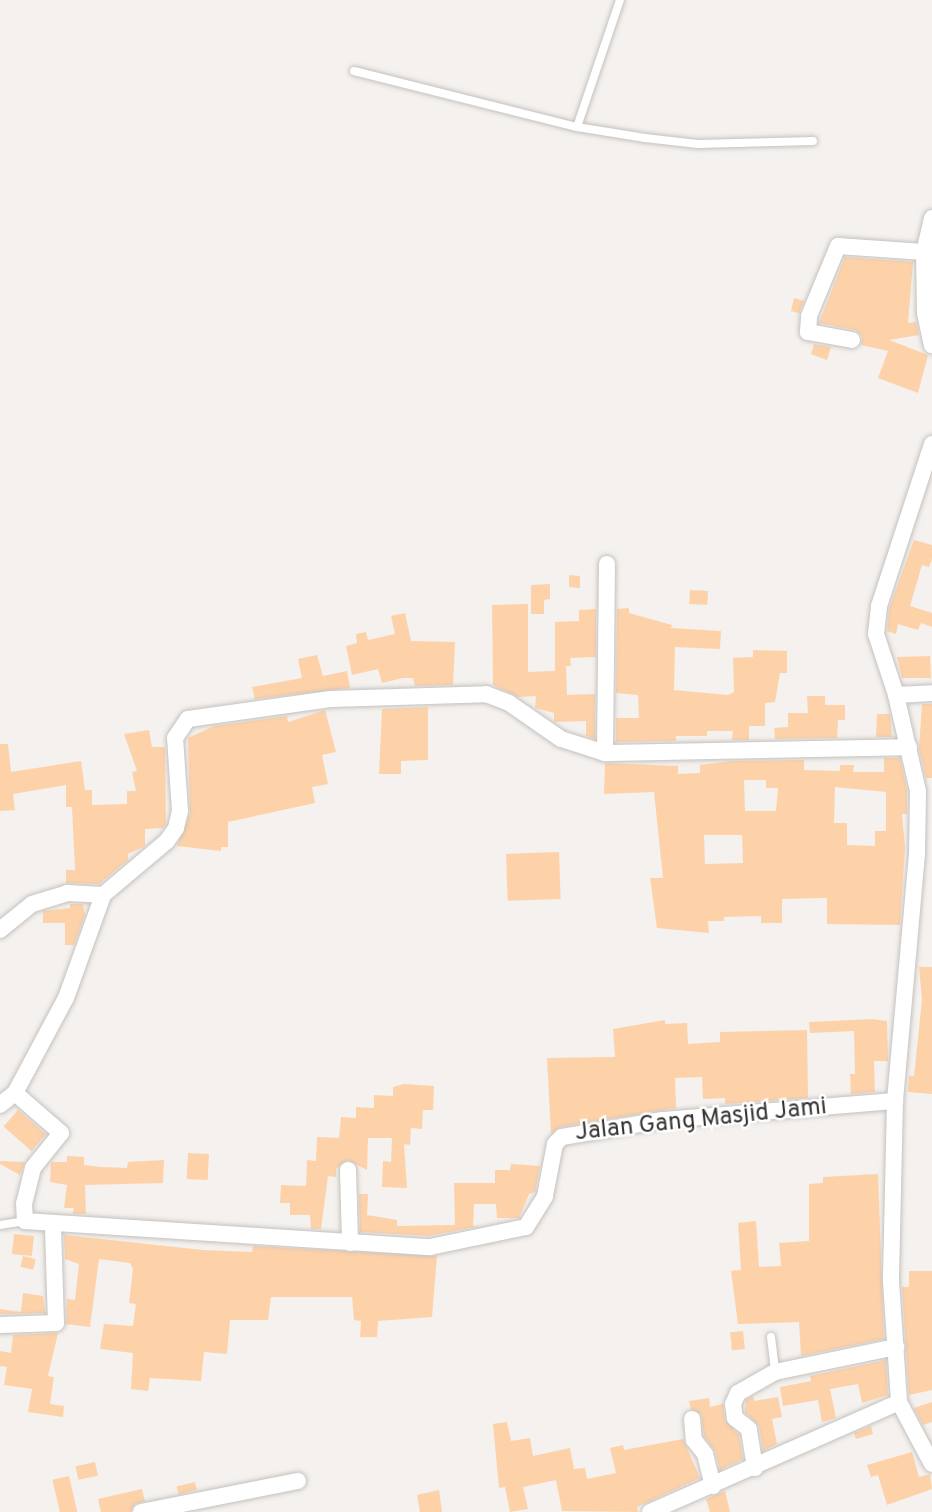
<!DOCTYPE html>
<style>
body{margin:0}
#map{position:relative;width:932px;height:1512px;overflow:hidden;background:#f4f1ee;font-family:Overpass,sans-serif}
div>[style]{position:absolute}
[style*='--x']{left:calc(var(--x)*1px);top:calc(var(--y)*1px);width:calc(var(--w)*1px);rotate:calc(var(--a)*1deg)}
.building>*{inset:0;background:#fed2a9;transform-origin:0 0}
.roads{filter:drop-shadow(0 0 2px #c4c1be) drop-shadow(0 0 2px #c4c1be)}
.lane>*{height:8px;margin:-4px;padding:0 4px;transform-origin:4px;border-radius:4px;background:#fff}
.street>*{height:16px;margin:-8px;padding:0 8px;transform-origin:8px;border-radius:8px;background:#fff}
span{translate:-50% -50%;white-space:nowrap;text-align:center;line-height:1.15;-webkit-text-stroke:5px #fff;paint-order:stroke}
.street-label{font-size:24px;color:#343332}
</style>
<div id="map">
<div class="building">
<i style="clip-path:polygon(845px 257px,913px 262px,908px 323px,916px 322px,919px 335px,889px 340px,928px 355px,918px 393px,878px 378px,888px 351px,861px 345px,862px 336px,855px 330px,819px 323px)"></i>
<i style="clip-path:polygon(794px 298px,804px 301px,799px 313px,791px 311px)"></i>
<i style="clip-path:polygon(814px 344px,831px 347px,827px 360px,811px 354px)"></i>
<i style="clip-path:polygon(914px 540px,932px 545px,932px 559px,929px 567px,922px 565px,910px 606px,932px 613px,932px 627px,921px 623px,918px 630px,898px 624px,896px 634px,887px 631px,889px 609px)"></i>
<i style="clip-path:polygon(569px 575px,580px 576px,580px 588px,569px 587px)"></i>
<i style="clip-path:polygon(550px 584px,550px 599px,544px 600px,544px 614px,531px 614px,531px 585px)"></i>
<i style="left:690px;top:590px;width:18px;height:14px;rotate:3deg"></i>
<i style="clip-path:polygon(528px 604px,528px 672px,555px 671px,555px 622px,579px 621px,579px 610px,596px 609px,596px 657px,570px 658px,571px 666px,566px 666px,567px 695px,595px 694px,595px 739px,586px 736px,586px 721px,554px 722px,554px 713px,535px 708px,536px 696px,518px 697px,493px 685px,492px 605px)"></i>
<i style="clip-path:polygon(629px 608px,629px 613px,672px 625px,671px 628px,721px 631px,720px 649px,675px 647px,674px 690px,728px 695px,734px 692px,733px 658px,753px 657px,753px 650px,787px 651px,787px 673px,780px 673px,775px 702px,765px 703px,765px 726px,749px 726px,749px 740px,732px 740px,733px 731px,707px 731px,707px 736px,676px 736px,676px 741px,616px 742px,616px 718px,639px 718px,638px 695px,616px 693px,617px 609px)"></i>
<i style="clip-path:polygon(405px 613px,411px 641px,455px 642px,453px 685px,415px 686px,413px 678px,403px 678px,382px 683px,378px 669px,352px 675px,346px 646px,357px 643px,356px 634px,366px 632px,368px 640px,395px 634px,391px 616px)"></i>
<i style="clip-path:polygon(317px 655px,323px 676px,347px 671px,350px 688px,255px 699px,252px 687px,302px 678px,298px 659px)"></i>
<i style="clip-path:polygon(930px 656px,931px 678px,902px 678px,897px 657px)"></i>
<i style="clip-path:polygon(807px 696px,825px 696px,825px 705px,845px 705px,845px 720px,838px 720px,837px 738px,775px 739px,774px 728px,788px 727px,788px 713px,808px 713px)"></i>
<i style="clip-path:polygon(922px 704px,932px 704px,932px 778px,926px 778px,919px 749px)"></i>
<i style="clip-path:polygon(428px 707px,428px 760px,401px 761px,401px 774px,379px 774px,382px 709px)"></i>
<i style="clip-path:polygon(325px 710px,336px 752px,322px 755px,328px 784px,312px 787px,315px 803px,228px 822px,228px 847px,221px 847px,221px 851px,177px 846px,190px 813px,188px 738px,214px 726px,287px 716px,288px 722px)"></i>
<i style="clip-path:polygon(877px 714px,890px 714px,892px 737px,876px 737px)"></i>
<i style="clip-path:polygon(149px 730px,152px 747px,165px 747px,166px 824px,163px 828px,145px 829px,145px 846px,128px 854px,128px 860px,99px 884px,66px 883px,66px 870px,75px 870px,72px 807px,66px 807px,66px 785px,13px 794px,15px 810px,0 811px,0 744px,8px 744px,11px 772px,81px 761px,85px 790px,92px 790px,92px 805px,127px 804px,127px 791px,136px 791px,132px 772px,137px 771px,124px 734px)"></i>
<i style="clip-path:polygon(evenodd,884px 758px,900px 758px,907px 790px,907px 814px,902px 814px,905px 847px,900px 925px,827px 924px,827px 898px,821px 898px,782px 899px,782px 923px,761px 923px,761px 916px,724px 917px,724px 921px,708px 921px,709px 933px,657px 928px,650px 878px,663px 878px,654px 792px,604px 794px,605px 763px,678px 766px,678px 774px,700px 773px,700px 765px,732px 761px,804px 760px,804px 770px,840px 771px,840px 765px,854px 765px,853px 772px,884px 772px,884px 758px,744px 780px,766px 780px,766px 788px,778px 788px,776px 811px,745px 811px,744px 780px,884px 758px,835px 787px,886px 792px,886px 831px,875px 831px,875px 846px,847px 845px,847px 823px,834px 823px,835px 787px,884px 758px,704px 835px,742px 835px,743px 863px,705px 864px,704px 835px)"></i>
<i style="left:559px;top:852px;width:47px;height:53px;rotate:88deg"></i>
<i style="clip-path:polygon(70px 904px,83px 904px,85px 915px,74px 945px,65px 945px,65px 923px,43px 923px,43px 911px,70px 908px)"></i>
<i style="clip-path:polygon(919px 967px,932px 967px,932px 1094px,908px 1092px,909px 1076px,914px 1076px,922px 1000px)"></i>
<i style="clip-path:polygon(872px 1019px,887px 1021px,888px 1061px,874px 1061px,875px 1092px,851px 1094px,850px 1074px,855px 1074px,854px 1031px,810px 1033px,809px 1022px)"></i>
<i style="clip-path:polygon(665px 1020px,665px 1024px,687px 1023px,688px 1044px,720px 1042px,720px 1032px,807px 1030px,808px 1098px,725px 1104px,725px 1098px,703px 1099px,702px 1077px,675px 1078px,676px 1108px,560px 1127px,551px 1134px,547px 1058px,615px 1057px,613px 1029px)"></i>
<i style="clip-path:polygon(404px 1084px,434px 1086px,433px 1110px,423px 1110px,422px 1129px,411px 1128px,410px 1145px,404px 1144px,407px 1188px,382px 1187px,383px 1161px,391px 1162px,392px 1138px,368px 1138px,367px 1170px,347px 1160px,336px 1169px,336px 1177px,328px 1176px,321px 1229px,311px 1229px,310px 1215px,290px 1215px,290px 1203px,280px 1203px,281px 1185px,306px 1186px,307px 1160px,316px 1161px,317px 1137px,339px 1138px,341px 1117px,356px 1118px,356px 1107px,374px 1108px,374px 1095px,393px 1096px,393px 1087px)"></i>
<i style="left:18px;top:1110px;width:37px;height:22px;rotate:41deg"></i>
<i style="left:188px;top:1153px;width:21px;height:26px;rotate:3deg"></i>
<i style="clip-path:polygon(67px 1156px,84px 1157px,84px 1165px,101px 1167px,127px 1168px,128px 1162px,164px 1160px,163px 1183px,85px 1185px,86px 1214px,73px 1214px,74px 1208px,64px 1208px,67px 1185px,50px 1182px,51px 1162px,67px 1162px)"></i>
<i style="clip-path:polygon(0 1161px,25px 1162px,20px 1175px,0 1164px)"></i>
<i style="clip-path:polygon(511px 1164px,540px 1166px,535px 1192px,529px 1194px,519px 1218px,497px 1218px,496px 1204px,474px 1204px,473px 1226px,480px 1226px,429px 1236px,360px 1232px,359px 1194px,368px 1194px,367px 1215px,397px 1220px,397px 1226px,455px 1225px,454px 1183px,495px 1183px,495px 1170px,510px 1170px)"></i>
<i style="clip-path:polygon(878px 1174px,884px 1339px,801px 1356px,799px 1322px,738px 1324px,731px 1271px,741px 1270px,738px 1223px,756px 1221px,759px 1267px,781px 1266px,779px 1243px,809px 1241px,809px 1184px,823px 1183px,823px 1177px)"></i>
<i style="left:14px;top:1234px;width:20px;height:20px;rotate:6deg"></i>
<i style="clip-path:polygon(64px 1235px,203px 1250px,252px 1252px,253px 1246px,437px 1256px,432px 1317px,378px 1321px,377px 1337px,360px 1337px,361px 1321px,354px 1320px,352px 1297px,271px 1297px,268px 1320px,230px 1320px,227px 1354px,204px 1352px,201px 1381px,150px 1378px,148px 1391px,131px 1389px,133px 1353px,100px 1349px,104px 1324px,133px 1326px,136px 1304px,129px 1303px,133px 1269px,130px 1263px,99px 1259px,90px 1327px,66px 1324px,67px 1299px,75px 1300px,79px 1264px,65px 1259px)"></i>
<i style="left:23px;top:1256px;width:13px;height:11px;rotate:13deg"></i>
<i style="clip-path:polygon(909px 1271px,932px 1271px,932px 1390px,909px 1395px,902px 1287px,909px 1287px)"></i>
<i style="clip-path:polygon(23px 1293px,43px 1296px,45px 1313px,0 1314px,0 1309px,21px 1312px)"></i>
<i style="left:743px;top:1331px;width:18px;height:13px;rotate:84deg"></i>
<i style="clip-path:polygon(58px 1333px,48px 1376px,54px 1377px,50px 1404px,64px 1406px,63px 1417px,28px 1412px,32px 1389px,4px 1385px,7px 1367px,0 1366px,0 1351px,11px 1353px,13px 1335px)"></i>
<i style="clip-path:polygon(886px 1360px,888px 1395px,862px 1403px,858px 1384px,830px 1389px,836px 1418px,822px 1422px,818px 1400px,783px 1406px,780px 1387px,811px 1381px,810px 1376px)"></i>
<i style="clip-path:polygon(753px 1396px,754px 1401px,778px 1397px,782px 1417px,772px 1419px,777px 1444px,763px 1451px,759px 1426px,745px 1412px,746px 1400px)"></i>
<i style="clip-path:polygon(709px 1398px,710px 1407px,723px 1404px,725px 1420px,739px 1435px,743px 1459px,720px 1470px,715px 1451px,704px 1436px,701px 1414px,691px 1409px,689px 1401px)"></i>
<i style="clip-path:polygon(932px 1402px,932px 1422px,923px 1425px,914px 1408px)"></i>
<i style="clip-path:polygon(507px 1422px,511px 1441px,530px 1438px,533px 1456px,570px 1448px,574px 1469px,585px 1468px,587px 1479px,616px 1473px,610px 1448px,623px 1445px,624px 1450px,683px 1439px,700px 1478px,637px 1507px,638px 1512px,562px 1511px,556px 1480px,523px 1487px,528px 1509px,510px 1512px,505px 1487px,499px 1488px,493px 1424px)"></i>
<i style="clip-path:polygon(871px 1426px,873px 1434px,856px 1439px,854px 1433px)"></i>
<i style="clip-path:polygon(912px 1452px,919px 1477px,930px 1474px,932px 1489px,887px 1505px,878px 1475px,871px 1477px,867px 1465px)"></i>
<i style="left:95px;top:1462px;width:14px;height:20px;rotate:78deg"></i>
<i style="left:69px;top:1476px;width:37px;height:17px;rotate:77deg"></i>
<i style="left:195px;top:1482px;width:8px;height:19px;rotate:76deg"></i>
<i style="clip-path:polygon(142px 1489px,145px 1501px,135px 1504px,131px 1512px,101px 1512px,98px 1499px)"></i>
<i style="clip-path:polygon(439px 1490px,442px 1512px,420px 1512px,417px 1495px)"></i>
<i style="clip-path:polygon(725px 1491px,730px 1512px,710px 1512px,706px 1499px)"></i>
</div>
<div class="roads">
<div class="lane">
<i style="--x:354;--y:71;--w:230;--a:14.1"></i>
<i style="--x:577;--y:127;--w:69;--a:9.2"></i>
<i style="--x:645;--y:138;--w:53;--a:6.5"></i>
<i style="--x:698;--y:144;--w:115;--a:-1.5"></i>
<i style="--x:577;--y:127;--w:134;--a:-71.3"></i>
<i style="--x:0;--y:1225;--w:25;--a:-9"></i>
<i style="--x:771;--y:1337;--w:35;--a:83"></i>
</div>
<div class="street">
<i style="--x:932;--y:218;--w:35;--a:103"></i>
<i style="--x:924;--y:252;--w:61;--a:89.1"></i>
<i style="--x:925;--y:313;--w:33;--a:78"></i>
<i style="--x:852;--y:340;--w:45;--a:-169.7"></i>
<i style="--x:808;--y:332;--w:16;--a:-86"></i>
<i style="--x:809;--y:316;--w:76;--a:-67.5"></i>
<i style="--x:838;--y:246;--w:86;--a:4"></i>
<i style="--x:932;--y:444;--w:170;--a:108.1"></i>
<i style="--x:879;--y:606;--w:28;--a:96"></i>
<i style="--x:876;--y:634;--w:64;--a:71.8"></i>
<i style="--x:896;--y:695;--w:98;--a:77.1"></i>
<i style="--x:918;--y:791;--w:63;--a:90.9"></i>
<i style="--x:917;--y:854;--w:248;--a:95.1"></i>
<i style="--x:895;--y:1101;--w:180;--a:91.3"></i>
<i style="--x:891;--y:1281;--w:121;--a:86.2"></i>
<i style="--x:899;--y:1402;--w:70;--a:62"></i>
<i style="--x:896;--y:695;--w:36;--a:-3"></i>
<i style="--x:605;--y:753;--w:189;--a:-89.4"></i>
<i style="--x:0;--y:930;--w:41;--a:-39.1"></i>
<i style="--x:32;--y:904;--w:37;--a:-17"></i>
<i style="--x:67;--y:893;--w:36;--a:3"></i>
<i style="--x:15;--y:1093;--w:61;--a:41"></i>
<i style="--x:61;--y:1133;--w:45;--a:128.7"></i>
<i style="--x:33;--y:1168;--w:36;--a:104"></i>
<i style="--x:24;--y:1203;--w:18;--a:87"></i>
<i style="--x:25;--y:1221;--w:406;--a:3.7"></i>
<i style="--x:430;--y:1247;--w:98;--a:-11.8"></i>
<i style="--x:526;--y:1227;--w:36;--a:-58"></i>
<i style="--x:545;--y:1196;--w:53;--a:-79.1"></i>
<i style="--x:555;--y:1144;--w:10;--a:-45"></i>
<i style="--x:562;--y:1137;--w:102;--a:-9.6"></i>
<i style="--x:663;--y:1120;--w:233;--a:-4.7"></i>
<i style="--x:0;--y:1105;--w:19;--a:-39"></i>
<i style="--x:15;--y:1093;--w:108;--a:-61.8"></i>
<i style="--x:66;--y:998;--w:109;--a:-70.2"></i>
<i style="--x:103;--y:895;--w:84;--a:-40.2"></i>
<i style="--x:167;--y:841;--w:16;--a:-55"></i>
<i style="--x:176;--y:828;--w:17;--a:-77"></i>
<i style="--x:180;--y:811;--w:73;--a:-93.9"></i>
<i style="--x:175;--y:738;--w:23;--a:-56"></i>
<i style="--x:188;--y:719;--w:144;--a:-8"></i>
<i style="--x:331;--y:699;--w:155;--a:-1.8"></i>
<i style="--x:486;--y:694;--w:25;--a:21"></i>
<i style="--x:509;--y:703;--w:63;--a:34.7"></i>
<i style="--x:561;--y:739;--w:46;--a:17.7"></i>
<i style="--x:605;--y:753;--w:304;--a:-1.1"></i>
<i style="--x:348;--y:1170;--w:73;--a:88.4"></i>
<i style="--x:0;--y:1325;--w:56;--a:-2"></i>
<i style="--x:56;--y:1323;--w:97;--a:-91.8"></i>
<i style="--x:692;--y:1419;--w:21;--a:85"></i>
<i style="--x:694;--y:1440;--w:18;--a:52"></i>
<i style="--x:705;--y:1454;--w:33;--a:76"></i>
<i style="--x:755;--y:1468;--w:39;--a:-99"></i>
<i style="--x:749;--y:1429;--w:18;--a:-142"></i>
<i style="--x:735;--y:1418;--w:14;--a:-98"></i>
<i style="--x:733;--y:1404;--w:12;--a:-66"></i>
<i style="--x:738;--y:1393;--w:43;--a:-29.6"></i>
<i style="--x:775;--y:1372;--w:124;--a:-11.7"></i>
<i style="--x:141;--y:1512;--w:160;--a:-11.2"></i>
<i style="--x:650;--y:1512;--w:272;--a:-23.8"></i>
</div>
</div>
<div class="street-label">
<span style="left:701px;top:1121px;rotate:-6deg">Jalan Gang Masjid Jami</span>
</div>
</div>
